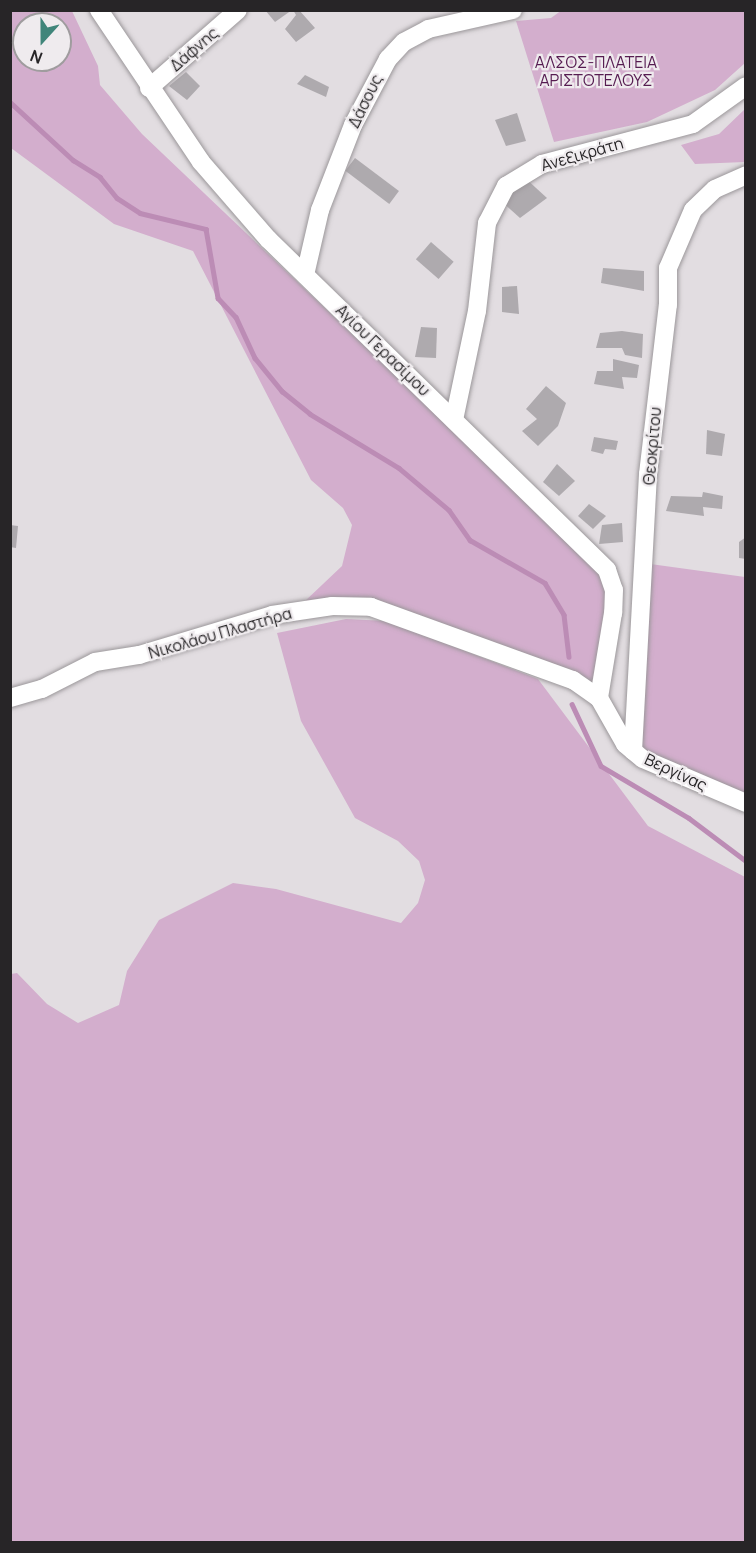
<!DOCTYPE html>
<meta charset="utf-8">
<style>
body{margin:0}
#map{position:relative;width:756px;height:1553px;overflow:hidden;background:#e2dde1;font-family:Manrope,sans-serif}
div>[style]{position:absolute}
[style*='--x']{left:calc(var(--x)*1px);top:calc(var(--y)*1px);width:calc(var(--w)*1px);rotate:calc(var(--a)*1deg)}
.green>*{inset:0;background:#d3aecd}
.stream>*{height:4.5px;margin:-2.25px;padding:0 2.25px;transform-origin:2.25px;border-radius:2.25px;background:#bc8cb5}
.building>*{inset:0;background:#aeaaae;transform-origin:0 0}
.roads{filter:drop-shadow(0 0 2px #9b979a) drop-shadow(0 0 2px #9b979a)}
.minor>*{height:18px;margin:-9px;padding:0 9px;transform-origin:9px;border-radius:9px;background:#fff}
span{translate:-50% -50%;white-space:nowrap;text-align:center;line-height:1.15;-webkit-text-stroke:4.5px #efebee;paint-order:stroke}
.street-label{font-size:16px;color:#272527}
.park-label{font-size:16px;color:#561c51}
.frame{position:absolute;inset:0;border:12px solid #272527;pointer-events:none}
.north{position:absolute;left:12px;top:12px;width:60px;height:60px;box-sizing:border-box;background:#efebee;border:2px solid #9f9c9e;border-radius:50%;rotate:201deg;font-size:16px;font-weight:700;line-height:24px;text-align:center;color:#272527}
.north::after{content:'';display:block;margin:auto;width:21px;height:27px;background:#40857a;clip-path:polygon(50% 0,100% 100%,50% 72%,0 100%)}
</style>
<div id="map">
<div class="green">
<i style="clip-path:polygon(562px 10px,745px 11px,745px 63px,715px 90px,647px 122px,554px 142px,516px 21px,551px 18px)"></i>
<i style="clip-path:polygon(evenodd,11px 11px,72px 11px,98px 66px,100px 85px,142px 134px,581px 552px,608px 585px,594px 684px,381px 604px,304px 602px,342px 566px,352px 525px,343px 508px,311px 480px,193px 251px,114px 224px,11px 148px,11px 11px,24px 24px,60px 24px,60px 60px,24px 60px,24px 24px)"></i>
<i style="clip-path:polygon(745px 109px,745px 162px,695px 164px,681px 145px,719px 134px)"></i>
<i style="clip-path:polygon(643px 563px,745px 577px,745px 799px,633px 751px)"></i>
<i style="clip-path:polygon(346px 619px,387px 621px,538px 679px,648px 826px,745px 877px,745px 1542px,11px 1542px,11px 974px,17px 973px,47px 1004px,78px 1023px,119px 1005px,127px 971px,159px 920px,233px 883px,276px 889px,401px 923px,418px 903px,425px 880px,419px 861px,398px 841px,355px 818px,301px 721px,277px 633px)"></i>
</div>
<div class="stream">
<i style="--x:10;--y:102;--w:86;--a:42.6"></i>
<i style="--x:73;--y:160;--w:32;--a:32"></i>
<i style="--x:100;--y:177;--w:27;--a:51"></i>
<i style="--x:117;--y:198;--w:27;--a:33"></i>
<i style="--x:140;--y:213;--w:68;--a:13.6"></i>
<i style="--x:206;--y:229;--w:70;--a:80.1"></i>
<i style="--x:218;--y:298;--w:26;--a:47"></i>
<i style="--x:236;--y:317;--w:45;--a:65.1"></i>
<i style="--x:255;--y:358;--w:43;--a:50.7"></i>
<i style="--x:282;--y:391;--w:36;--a:39"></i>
<i style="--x:310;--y:414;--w:104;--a:31.2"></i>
<i style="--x:399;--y:468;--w:65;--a:40"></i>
<i style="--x:449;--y:510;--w:37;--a:55"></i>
<i style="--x:470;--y:540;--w:86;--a:29.8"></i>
<i style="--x:545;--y:583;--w:37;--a:59"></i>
<i style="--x:564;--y:615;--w:42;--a:83.2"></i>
<i style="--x:572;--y:704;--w:68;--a:64.9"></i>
<i style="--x:601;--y:766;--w:102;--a:30.6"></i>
<i style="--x:689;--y:818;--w:71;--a:37"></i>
</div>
<div class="building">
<i style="clip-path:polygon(265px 10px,292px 10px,275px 22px)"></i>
<i style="clip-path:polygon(293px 10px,299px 10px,315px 28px,296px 42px,285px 29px,296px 15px)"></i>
<i style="clip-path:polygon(186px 72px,200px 86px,187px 100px,169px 86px)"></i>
<i style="clip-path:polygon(305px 75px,329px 87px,326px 97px,297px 84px)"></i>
<i style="clip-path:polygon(517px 113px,526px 141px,506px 146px,495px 120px)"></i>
<i style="left:355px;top:158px;width:55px;height:16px;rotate:37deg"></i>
<i style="clip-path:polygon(524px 177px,547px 198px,520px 218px,501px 201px)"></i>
<i style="left:431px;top:242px;width:30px;height:23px;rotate:41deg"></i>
<i style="clip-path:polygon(603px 268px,644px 271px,644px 291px,601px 283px)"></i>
<i style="clip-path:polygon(517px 286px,519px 314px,502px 312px,502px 287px)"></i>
<i style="clip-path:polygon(421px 327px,437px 328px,436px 358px,415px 357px)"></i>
<i style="clip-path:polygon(622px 331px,643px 334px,642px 358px,625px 355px,622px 348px,596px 348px,600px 333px)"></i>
<i style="clip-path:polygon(613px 359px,639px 365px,637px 378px,622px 377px,624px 389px,594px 384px,597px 371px,613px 371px)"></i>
<i style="clip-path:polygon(546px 386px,566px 403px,558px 426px,538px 446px,522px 431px,537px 419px,526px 409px)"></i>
<i style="clip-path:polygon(707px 430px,725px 434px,722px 456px,706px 454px)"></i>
<i style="clip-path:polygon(594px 437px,618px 441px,616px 450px,605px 449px,603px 454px,591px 451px)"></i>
<i style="clip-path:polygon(557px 464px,575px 481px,559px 496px,543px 482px)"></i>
<i style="clip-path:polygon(703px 492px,723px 496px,722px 509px,703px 507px,704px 516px,666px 511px,671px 496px,702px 497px)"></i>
<i style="clip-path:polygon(589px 504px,606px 516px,593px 529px,578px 516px)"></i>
<i style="clip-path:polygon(622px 523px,623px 542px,599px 544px,602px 525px)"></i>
<i style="clip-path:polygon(10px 525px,18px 526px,16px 548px,10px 547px)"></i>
<i style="clip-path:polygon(746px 537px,746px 559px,739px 558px,739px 542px)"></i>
</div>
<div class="roads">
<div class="minor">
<i style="--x:99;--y:10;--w:183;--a:56.1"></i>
<i style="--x:201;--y:162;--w:102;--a:49"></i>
<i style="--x:268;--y:239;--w:474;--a:44.3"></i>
<i style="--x:607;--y:570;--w:21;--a:71"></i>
<i style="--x:614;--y:590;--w:23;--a:92"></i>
<i style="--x:613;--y:613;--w:86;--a:99.4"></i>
<i style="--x:149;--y:88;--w:118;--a:-41.2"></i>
<i style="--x:305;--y:275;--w:67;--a:-77"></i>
<i style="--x:320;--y:210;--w:91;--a:-68.8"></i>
<i style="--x:353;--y:125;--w:75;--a:-62.1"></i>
<i style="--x:388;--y:59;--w:23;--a:-47"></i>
<i style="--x:404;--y:42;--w:27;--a:-28"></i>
<i style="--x:428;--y:29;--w:87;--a:-12.6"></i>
<i style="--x:454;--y:420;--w:111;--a:-78.1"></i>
<i style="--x:477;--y:311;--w:89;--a:-83.5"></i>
<i style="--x:487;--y:223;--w:42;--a:-62.8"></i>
<i style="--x:506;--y:186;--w:42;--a:-31.4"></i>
<i style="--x:542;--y:164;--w:156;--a:-14.8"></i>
<i style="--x:693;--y:124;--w:65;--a:-35.6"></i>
<i style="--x:10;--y:698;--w:33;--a:-16"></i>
<i style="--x:42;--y:689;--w:59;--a:-27"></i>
<i style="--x:95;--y:662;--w:45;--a:-9"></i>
<i style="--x:139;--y:655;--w:139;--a:-16.7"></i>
<i style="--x:272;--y:615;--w:61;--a:-8.5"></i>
<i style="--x:332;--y:606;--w:39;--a:1"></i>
<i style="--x:371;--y:607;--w:215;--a:19.9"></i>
<i style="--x:573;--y:680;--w:32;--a:35"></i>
<i style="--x:599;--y:698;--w:53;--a:60.5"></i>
<i style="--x:625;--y:744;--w:23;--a:40"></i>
<i style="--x:643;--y:759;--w:112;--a:23.1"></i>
<i style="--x:633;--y:751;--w:277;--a:-86.9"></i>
<i style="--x:648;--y:474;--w:170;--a:-83.3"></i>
<i style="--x:668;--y:305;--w:37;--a:-90"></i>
<i style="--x:668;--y:268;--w:63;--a:-66.7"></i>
<i style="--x:693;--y:210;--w:30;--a:-44"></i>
<i style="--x:715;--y:189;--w:34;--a:-24"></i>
</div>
</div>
<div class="street-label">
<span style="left:194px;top:49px;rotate:-41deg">Δάφνης</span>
<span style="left:365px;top:101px;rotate:-64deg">Δάσους</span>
<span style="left:582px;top:154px;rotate:-16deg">Ανεξικράτη</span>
<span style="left:383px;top:350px;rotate:44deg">Αγίου Γερασίμου</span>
<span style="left:652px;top:446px;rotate:-85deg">Θεοκρίτου</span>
<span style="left:220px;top:633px;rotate:-16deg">Νικολάου Πλαστήρα</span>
<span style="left:676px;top:772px;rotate:25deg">Βεργίνας</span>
</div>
<div class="park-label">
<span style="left:596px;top:71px">ΑΛΣΟΣ-ΠΛΑΤΕΙΑ<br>ΑΡΙΣΤΟΤΕΛΟΥΣ</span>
</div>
<div class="frame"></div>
<div class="north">N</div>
</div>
